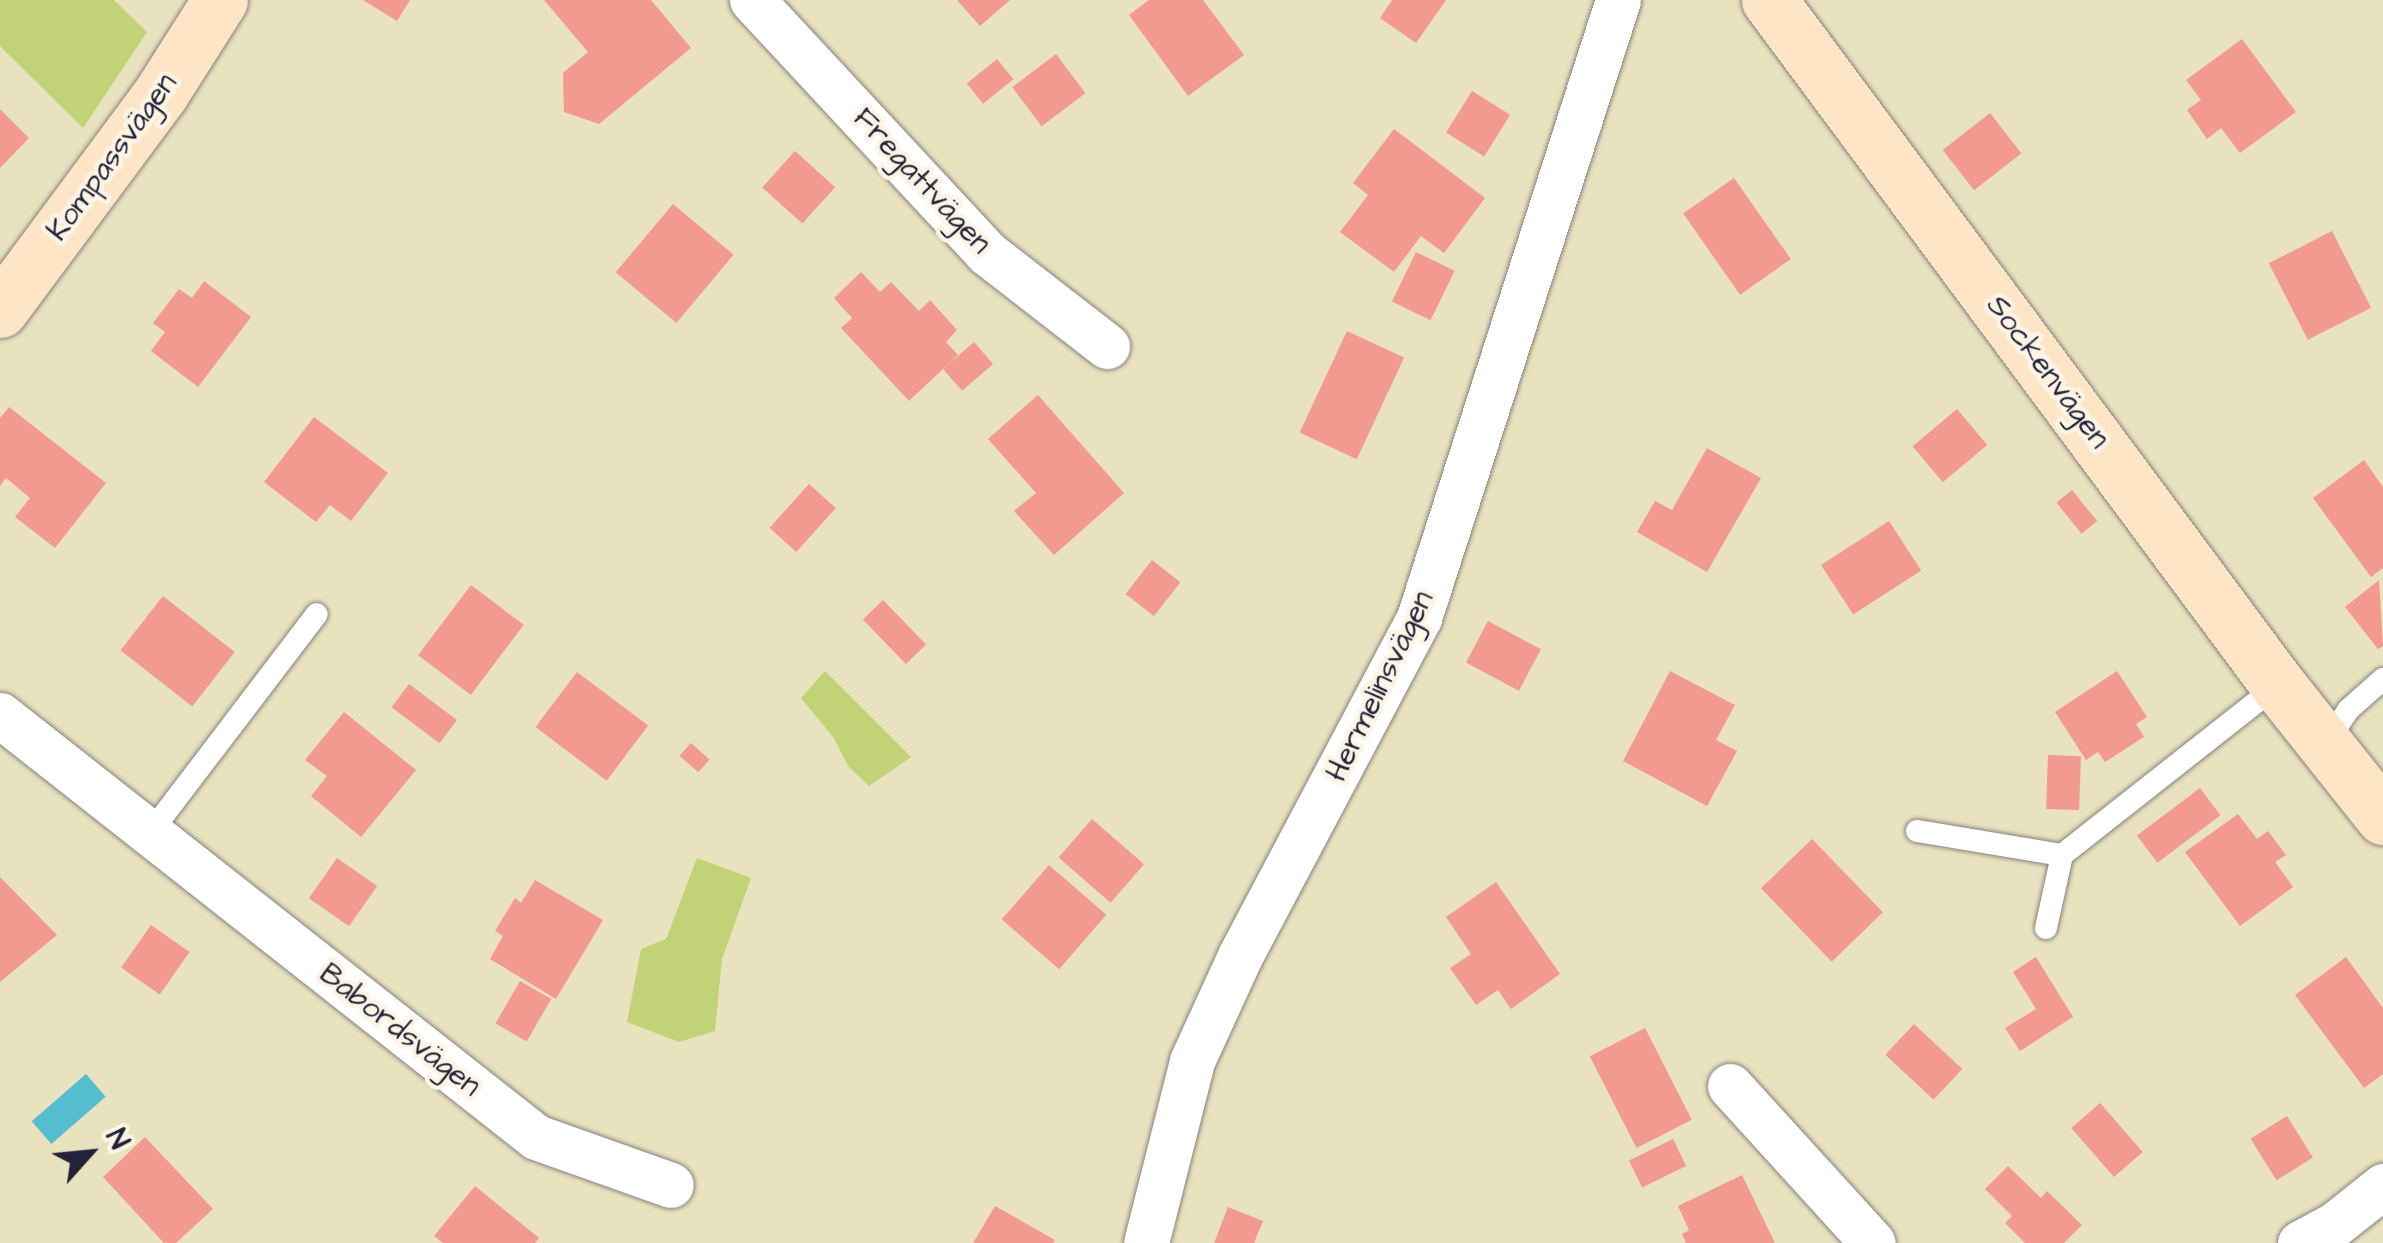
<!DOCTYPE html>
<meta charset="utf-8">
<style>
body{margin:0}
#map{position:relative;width:2383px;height:1243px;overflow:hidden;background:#e9e2bf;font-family:"Architects Daughter",sans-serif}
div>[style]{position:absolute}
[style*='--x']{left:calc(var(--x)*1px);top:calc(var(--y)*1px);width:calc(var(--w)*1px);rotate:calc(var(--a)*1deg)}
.green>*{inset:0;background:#c1d376}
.water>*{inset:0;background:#54becf;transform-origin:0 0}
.building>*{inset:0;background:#f29990;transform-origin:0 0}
.roads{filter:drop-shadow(0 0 2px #86827d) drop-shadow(0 0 2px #86827d)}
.lane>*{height:22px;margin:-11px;padding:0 11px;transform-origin:11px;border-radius:11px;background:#fff}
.street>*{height:45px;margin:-22.5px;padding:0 22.5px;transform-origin:22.5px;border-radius:22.5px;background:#fff}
.secondary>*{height:55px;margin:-27.5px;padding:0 27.5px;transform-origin:27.5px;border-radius:27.5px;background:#fde5c5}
span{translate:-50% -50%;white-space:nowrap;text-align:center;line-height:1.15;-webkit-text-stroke:9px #fcf5e5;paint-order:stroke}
.street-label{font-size:30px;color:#22223b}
.north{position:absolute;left:40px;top:1103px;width:100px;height:100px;-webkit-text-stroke:8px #fcf5e5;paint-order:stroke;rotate:63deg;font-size:28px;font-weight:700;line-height:40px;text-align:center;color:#22223b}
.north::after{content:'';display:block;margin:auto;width:35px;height:45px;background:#22223b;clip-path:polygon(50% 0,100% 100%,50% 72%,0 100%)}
</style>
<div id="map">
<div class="green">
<i style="clip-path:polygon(0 0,114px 0,147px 32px,83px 128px,0 46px)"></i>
<i style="clip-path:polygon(825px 671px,911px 757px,869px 786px,849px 767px,833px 737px,801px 698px)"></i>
<i style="clip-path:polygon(697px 858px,751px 878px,722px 959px,715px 1031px,679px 1042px,627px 1022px,641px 949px,666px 939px)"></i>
</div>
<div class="water">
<i style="left:86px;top:1074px;width:30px;height:72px;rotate:49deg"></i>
</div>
<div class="building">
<i style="clip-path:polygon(363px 0,410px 0,397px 21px)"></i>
<i style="clip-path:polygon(544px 0,651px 0,691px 48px,599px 124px,564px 112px,563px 73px,588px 52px)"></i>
<i style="clip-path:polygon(957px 0,1010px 0,980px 26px)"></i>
<i style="clip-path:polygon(1149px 0,1203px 0,1244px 55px,1188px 96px,1129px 15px)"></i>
<i style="clip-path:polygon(1392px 0,1446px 0,1416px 43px,1380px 18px)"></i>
<i style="clip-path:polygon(2242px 39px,2296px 112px,2240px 153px,2221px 128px,2207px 139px,2187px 110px,2201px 100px,2186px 80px)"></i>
<i style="left:1056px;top:54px;width:49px;height:55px;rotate:53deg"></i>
<i style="left:997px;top:59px;width:26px;height:39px;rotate:51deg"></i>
<i style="left:1472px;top:91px;width:45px;height:49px;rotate:32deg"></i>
<i style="clip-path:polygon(0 109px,29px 138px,0 168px)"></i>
<i style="left:1990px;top:113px;width:51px;height:60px;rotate:52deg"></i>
<i style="clip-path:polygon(1394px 129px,1485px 198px,1444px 253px,1421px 236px,1394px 272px,1340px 232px,1368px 195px,1353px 183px)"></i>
<i style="left:795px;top:151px;width:54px;height:49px;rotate:42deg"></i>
<i style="left:1734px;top:178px;width:99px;height:62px;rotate:55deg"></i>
<i style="left:673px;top:204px;width:79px;height:89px;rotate:40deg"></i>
<i style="left:2332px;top:231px;width:86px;height:71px;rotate:63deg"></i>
<i style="left:1416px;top:252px;width:43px;height:55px;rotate:26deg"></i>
<i style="clip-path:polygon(861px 272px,880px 292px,891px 282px,919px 311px,930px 300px,957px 330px,946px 342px,958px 355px,909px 401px,841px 328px,852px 318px,834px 298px)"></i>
<i style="clip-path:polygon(204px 281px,251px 317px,198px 387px,151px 351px,165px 332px,153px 323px,179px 289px,192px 298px)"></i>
<i style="left:1347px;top:331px;width:63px;height:112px;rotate:25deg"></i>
<i style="left:974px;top:342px;width:29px;height:41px;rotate:49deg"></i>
<i style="clip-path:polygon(1038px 395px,1124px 493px,1054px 555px,1014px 511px,1036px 493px,988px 439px)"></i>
<i style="clip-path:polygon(9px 407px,106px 483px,55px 548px,15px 517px,30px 498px,6px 478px,0 486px,0 418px)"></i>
<i style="left:1957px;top:409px;width:47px;height:58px;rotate:50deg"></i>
<i style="clip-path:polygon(314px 417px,388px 473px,351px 521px,330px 505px,316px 522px,264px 482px)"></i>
<i style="clip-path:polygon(1707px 448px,1761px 478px,1707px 572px,1637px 532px,1655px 501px,1672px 510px)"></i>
<i style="clip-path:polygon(2364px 460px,2383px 487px,2383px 568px,2371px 577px,2313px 498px)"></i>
<i style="left:809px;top:484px;width:36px;height:59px;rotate:42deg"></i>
<i style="left:2072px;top:490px;width:40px;height:20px;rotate:51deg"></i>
<i style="left:1889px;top:521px;width:59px;height:81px;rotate:57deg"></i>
<i style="left:1152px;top:560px;width:36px;height:43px;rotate:38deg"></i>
<i style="clip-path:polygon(2379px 580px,2383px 646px,2378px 649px,2345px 607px)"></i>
<i style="left:471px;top:585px;width:66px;height:88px;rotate:37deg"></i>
<i style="left:163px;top:596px;width:91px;height:69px;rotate:38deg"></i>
<i style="left:883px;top:600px;width:62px;height:28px;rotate:46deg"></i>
<i style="left:1488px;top:621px;width:60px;height:47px;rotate:28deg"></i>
<i style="clip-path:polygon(1670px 671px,1735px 705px,1716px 740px,1737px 751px,1707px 806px,1623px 761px)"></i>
<i style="clip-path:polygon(2117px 671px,2147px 717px,2136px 724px,2144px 737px,2105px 762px,2098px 752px,2086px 760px,2055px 712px)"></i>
<i style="left:577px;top:672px;width:89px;height:69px;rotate:37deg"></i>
<i style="left:409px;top:684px;width:60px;height:29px;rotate:37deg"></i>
<i style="clip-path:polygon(344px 712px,416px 770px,361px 837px,311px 796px,327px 776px,305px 760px)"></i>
<i style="left:691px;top:743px;width:25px;height:17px;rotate:42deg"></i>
<i style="left:2048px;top:755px;width:33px;height:54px;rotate:2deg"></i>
<i style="left:2200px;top:788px;width:34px;height:79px;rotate:53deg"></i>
<i style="clip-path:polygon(2238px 814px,2257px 839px,2268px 831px,2286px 855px,2275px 862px,2293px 887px,2240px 926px,2185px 852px)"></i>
<i style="left:1092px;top:819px;width:69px;height:51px;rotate:41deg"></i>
<i style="left:1812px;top:839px;width:102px;height:71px;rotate:46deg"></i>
<i style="left:337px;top:858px;width:49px;height:49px;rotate:35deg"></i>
<i style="left:1049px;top:865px;width:76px;height:72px;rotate:41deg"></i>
<i style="clip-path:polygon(0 877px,57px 935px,0 982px)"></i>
<i style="clip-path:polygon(535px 880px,603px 920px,556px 999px,490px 959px,503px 936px,495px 931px,515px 898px,521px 903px)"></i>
<i style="clip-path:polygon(1496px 882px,1560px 974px,1511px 1009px,1498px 990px,1476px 1005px,1450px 968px,1471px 954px,1446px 917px)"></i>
<i style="left:151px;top:925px;width:47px;height:52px;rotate:35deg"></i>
<i style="clip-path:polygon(2036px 957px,2073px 1017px,2020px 1051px,2005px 1028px,2036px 1009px,2013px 972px)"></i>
<i style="clip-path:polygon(2346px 957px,2383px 1008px,2383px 1074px,2364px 1088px,2295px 995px)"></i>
<i style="left:520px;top:981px;width:36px;height:49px;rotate:30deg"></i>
<i style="left:1914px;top:1024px;width:66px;height:42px;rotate:43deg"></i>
<i style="left:1645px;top:1028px;width:103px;height:62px;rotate:63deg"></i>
<i style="left:2100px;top:1103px;width:65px;height:38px;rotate:49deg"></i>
<i style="left:2287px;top:1116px;width:49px;height:43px;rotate:58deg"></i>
<i style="clip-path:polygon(145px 1137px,213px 1209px,176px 1243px,164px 1243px,103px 1177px)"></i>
<i style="left:1673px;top:1139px;width:30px;height:49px;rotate:64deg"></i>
<i style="clip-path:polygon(2008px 1166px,2041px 1198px,2047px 1191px,2082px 1225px,2064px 1243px,2025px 1243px,2005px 1223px,2012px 1216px,1985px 1189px)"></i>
<i style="clip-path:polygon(1742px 1175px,1775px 1243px,1686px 1243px,1682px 1234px,1689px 1230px,1678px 1206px)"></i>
<i style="clip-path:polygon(475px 1186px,539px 1238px,535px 1243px,443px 1243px,434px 1236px)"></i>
<i style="clip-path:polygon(995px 1206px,1055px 1240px,1053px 1243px,973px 1243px)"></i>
<i style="clip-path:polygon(1228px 1207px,1263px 1221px,1254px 1243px,1214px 1243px)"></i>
</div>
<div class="roads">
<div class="lane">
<i style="--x:2326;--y:743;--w:40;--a:-56"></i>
<i style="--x:2348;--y:710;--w:47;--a:-41.5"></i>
<i style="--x:1917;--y:831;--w:147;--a:9.4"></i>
<i style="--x:2062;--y:855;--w:275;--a:-38.2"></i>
<i style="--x:150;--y:833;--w:275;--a:-52.7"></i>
<i style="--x:2046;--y:928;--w:75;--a:-77.6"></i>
</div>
<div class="street">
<i style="--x:752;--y:0;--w:345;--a:47.1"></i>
<i style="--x:987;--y:253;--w:152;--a:37.8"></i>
<i style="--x:0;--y:715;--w:682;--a:38.21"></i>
<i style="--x:536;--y:1137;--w:143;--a:19.6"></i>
<i style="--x:1730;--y:1086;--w:212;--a:47.7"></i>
<i style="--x:1146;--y:1243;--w:188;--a:-75.8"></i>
<i style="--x:1192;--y:1061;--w:115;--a:-65.4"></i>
<i style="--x:1240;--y:956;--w:382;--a:-62.1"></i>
<i style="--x:1419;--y:618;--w:649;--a:-72.15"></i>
<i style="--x:2300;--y:1243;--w:38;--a:-28"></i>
<i style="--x:2334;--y:1225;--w:63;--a:-38.5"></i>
</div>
<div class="secondary">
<i style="--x:1769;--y:0;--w:853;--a:53.39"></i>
<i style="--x:2278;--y:685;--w:169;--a:51.5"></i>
<i style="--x:0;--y:310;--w:270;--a:-53.4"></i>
<i style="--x:161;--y:93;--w:110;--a:-57.6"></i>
</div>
</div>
<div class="street-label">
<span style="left:112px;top:157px;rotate:-54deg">Kompassvägen</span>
<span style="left:922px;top:181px;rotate:47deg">Fregattvägen</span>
<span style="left:2048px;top:372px;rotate:53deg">Sockenvägen</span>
<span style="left:1380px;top:686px;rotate:-64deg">Hermelinsvägen</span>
<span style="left:400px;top:1030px;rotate:38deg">Babordsvägen</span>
</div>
<div class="north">N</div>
</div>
